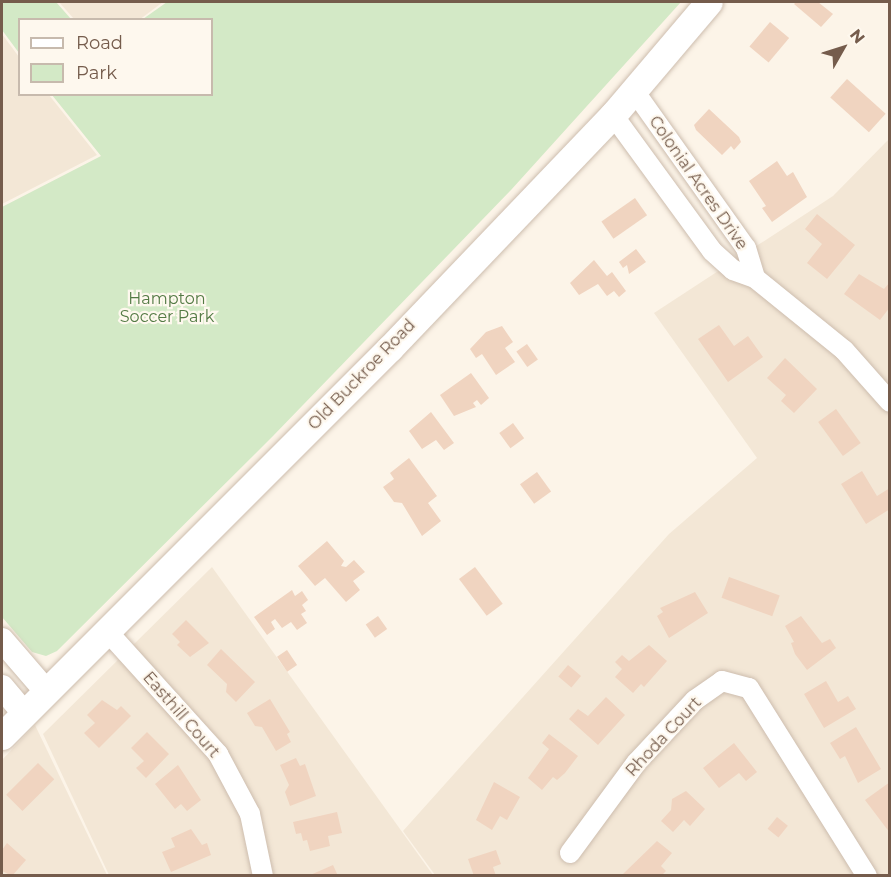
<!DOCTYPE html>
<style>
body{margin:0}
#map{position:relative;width:891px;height:877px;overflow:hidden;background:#fcf4e8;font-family:Montserrat,sans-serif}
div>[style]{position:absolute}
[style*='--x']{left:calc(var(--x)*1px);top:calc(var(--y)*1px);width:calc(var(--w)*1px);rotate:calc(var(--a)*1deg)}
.residential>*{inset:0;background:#f3e7d6}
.green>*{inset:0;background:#d3e9c6}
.building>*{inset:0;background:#f0d4c0;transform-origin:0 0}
.roads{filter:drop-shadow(0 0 2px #cdbdae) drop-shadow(0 0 2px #cdbdae)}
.minor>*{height:20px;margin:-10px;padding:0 10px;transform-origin:10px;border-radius:10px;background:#fff}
.tertiary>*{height:24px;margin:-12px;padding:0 12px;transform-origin:12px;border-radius:12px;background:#fff}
.secondary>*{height:27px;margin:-13.5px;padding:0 13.5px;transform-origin:13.5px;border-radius:13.5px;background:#fff}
span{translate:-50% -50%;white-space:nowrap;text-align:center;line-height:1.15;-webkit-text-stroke:4.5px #fef8ee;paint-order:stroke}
.street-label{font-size:16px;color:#755c4c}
.park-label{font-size:16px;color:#537a44}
.frame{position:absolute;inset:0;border:3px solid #755c4c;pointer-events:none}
.legend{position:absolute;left:18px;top:18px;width:195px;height:78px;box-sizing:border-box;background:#fef8ee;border:2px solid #c7baad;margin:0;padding:8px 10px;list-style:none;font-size:18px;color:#755c4c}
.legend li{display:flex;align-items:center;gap:12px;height:30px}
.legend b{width:30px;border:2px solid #c7baad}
.north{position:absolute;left:813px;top:18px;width:60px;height:60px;-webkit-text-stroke:4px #fef8ee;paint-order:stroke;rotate:51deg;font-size:16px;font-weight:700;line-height:24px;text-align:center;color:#755c4c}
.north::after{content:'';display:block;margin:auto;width:21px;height:27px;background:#755c4c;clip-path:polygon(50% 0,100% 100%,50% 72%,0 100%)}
</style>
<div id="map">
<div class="residential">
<i style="clip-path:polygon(59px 2px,163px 2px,139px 20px,74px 19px)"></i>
<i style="clip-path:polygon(2px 34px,19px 57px,20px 94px,49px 95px,97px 155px,2px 204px)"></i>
<i style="clip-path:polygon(889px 139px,889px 875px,435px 875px,403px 831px,669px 534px,757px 458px,654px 313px,833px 196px)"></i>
<i style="clip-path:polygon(212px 567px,433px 875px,109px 875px,43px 734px)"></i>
<i style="clip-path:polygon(35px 725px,107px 875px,2px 875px,2px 760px)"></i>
</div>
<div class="green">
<i style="clip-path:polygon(2px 2px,56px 2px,71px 19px,20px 20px,19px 53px,2px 30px)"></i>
<i style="clip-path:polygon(167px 2px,681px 2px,511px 190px,273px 436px,57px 651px,46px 656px,32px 652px,2px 617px,2px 207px,101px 156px,52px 95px,212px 94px,212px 20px,143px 19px)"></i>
</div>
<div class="building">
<i style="clip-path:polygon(796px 2px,818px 2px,833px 14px,821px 27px,794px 4px)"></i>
<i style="left:770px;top:22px;width:25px;height:32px;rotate:40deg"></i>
<i style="left:847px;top:79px;width:52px;height:25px;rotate:42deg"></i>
<i style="clip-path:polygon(709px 109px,739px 137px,741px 142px,734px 150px,731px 146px,722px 155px,696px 130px,694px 125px)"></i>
<i style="clip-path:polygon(777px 161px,787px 176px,793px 172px,807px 197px,772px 222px,762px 208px,766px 206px,749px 181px)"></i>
<i style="left:635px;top:198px;width:21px;height:41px;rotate:55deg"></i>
<i style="clip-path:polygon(817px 214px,855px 245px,827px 279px,807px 263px,822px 244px,805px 229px)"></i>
<i style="clip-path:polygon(636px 249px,646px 262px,629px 274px,627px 265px,623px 268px,619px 262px)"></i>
<i style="clip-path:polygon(594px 260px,607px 276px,612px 272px,626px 291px,619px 297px,614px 291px,607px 296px,598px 284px,579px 295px,570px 283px)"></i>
<i style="clip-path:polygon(859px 274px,884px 289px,890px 282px,890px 307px,880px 320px,844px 294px)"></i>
<i style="clip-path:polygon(719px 325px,734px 346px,748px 336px,763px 357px,728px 382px,698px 339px)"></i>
<i style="clip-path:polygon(502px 326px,513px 342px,505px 348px,515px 362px,496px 375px,482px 354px,476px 358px,470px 349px,486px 332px)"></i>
<i style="left:527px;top:344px;width:19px;height:13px;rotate:55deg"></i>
<i style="clip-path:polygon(785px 358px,817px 389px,794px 413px,781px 401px,786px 395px,767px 378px)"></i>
<i style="clip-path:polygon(471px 373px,489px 398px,481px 405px,477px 400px,473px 403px,476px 407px,454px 416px,440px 395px)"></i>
<i style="left:836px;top:409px;width:42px;height:22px;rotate:54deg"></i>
<i style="clip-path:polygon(431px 412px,454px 443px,444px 450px,436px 440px,422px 449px,409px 431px)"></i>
<i style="left:513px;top:423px;width:19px;height:17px;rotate:54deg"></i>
<i style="clip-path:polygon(409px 458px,437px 496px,428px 503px,441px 521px,422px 536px,402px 503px,394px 502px,383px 487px,394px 479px,390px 473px)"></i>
<i style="clip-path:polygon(862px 471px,877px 496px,890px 488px,890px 509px,866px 524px,841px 484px)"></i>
<i style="left:537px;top:472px;width:24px;height:21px;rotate:54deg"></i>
<i style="clip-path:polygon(327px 541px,344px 561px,341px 566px,346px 567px,354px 560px,365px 572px,353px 581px,360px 590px,346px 602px,325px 578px,315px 586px,298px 566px)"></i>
<i style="left:475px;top:567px;width:46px;height:20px;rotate:53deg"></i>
<i style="left:729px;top:577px;width:54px;height:22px;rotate:20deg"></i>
<i style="clip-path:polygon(292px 590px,295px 596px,302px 591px,308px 600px,302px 605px,306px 611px,301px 614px,307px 623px,297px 630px,291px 622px,282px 628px,275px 619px,271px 622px,275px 629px,267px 635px,254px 617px)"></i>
<i style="clip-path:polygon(695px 592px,708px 613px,669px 638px,657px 616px,663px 612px,660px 608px)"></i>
<i style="left:378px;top:616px;width:16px;height:15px;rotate:55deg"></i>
<i style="clip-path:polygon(801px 616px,822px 643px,830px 639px,836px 648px,807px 670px,795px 654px,791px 643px,794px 642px,785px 626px)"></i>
<i style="clip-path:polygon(186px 620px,209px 643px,190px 657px,177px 645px,180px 642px,172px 634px)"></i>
<i style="clip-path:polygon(649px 645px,667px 661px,644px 687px,641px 684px,633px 693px,615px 677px,622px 669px,615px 662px,622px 655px,629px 661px)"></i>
<i style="clip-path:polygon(221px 649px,255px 682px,236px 702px,226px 692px,227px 684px,207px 665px)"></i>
<i style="left:287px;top:650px;width:18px;height:12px;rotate:56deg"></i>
<i style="left:568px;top:665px;width:17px;height:15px;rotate:40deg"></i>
<i style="clip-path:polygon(826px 681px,838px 702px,848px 696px,856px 709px,824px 728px,804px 694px)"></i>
<i style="clip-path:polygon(606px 697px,625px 715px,598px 745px,569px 719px,578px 709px,588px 716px)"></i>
<i style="clip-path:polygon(270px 699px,290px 732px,287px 734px,291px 742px,276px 751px,262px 727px,255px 726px,247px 713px)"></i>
<i style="clip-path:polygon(102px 700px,117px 710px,121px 706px,131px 716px,99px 748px,84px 733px,95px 723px,87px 715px)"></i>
<i style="clip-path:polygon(856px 727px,881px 769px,858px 783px,845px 756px,840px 759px,830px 743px)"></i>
<i style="clip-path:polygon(147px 732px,169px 754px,146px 778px,136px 768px,144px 761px,131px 748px)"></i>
<i style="clip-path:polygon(549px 734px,578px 756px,565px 773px,557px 780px,553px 777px,542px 790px,528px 778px,549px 749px,542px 743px)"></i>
<i style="clip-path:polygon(734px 743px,757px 772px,746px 781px,739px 773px,719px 788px,703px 768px)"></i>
<i style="clip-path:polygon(296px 758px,300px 766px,305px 764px,316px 796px,290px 806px,285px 792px,289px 785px,280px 765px)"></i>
<i style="left:38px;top:763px;width:23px;height:45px;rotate:45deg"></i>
<i style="clip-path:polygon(178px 765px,201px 800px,187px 811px,181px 804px,175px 809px,155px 784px)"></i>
<i style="clip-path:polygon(494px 782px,520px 797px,507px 820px,500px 816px,492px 830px,476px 820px)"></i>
<i style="clip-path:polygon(890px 782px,890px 833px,865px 800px)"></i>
<i style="clip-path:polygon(686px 791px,705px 809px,690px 826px,684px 820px,673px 832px,661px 821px,671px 810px,672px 799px)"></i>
<i style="clip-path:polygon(337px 812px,342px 833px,328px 836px,330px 846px,310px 851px,307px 840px,303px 841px,301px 833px,296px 834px,293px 822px)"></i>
<i style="left:777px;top:817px;width:14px;height:15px;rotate:39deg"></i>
<i style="clip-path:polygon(191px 829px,202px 845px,207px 843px,211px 855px,171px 872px,162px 852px,175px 847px,171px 838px)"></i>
<i style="clip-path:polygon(657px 841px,672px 853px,661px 866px,666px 871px,661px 876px,623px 874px)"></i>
<i style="clip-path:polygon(7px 843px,26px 860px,12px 876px,2px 871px,2px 850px)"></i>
<i style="clip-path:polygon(496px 850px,501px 864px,493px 867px,496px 876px,474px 876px,468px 859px)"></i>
<i style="clip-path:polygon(333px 865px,338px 876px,308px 876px)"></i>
</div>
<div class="roads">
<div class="minor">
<i style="--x:635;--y:92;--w:191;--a:54.6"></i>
<i style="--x:746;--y:248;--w:31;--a:73"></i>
<i style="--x:613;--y:115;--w:168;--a:53.9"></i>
<i style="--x:712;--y:251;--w:28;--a:42"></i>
<i style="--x:733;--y:270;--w:23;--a:20"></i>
<i style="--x:755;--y:278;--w:114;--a:39"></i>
<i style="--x:844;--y:350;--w:69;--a:48.5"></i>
<i style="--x:107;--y:631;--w:166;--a:47.9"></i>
<i style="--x:218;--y:754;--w:68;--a:61.9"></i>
<i style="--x:250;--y:814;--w:63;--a:78.2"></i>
<i style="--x:570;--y:853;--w:112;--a:-53.7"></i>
<i style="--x:636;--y:763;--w:86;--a:-46.9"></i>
<i style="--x:695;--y:700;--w:33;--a:-35"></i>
<i style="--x:722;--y:681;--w:28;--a:15"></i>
<i style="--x:749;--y:688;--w:222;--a:57.9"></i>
</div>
<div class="tertiary">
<i style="--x:2;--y:640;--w:67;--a:49.2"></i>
<i style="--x:2;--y:687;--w:34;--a:50"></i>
</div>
<div class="secondary">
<i style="--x:2;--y:736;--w:549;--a:-45"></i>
<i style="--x:390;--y:348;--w:323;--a:-46.3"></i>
<i style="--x:613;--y:115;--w:148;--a:-49.7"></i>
</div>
</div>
<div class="street-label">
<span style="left:698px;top:183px;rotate:55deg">Colonial Acres Drive</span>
<span style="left:362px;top:375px;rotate:-46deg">Old Buckroe Road</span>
<span style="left:181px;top:715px;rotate:49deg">Easthill Court</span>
<span style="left:664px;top:737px;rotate:-47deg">Rhoda Court</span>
</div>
<div class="park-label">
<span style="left:167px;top:308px">Hampton<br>Soccer Park</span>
</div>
<div class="frame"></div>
<ul class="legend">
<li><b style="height:8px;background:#fff"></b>Road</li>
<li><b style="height:16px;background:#d3e9c6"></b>Park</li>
</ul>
<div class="north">N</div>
</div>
